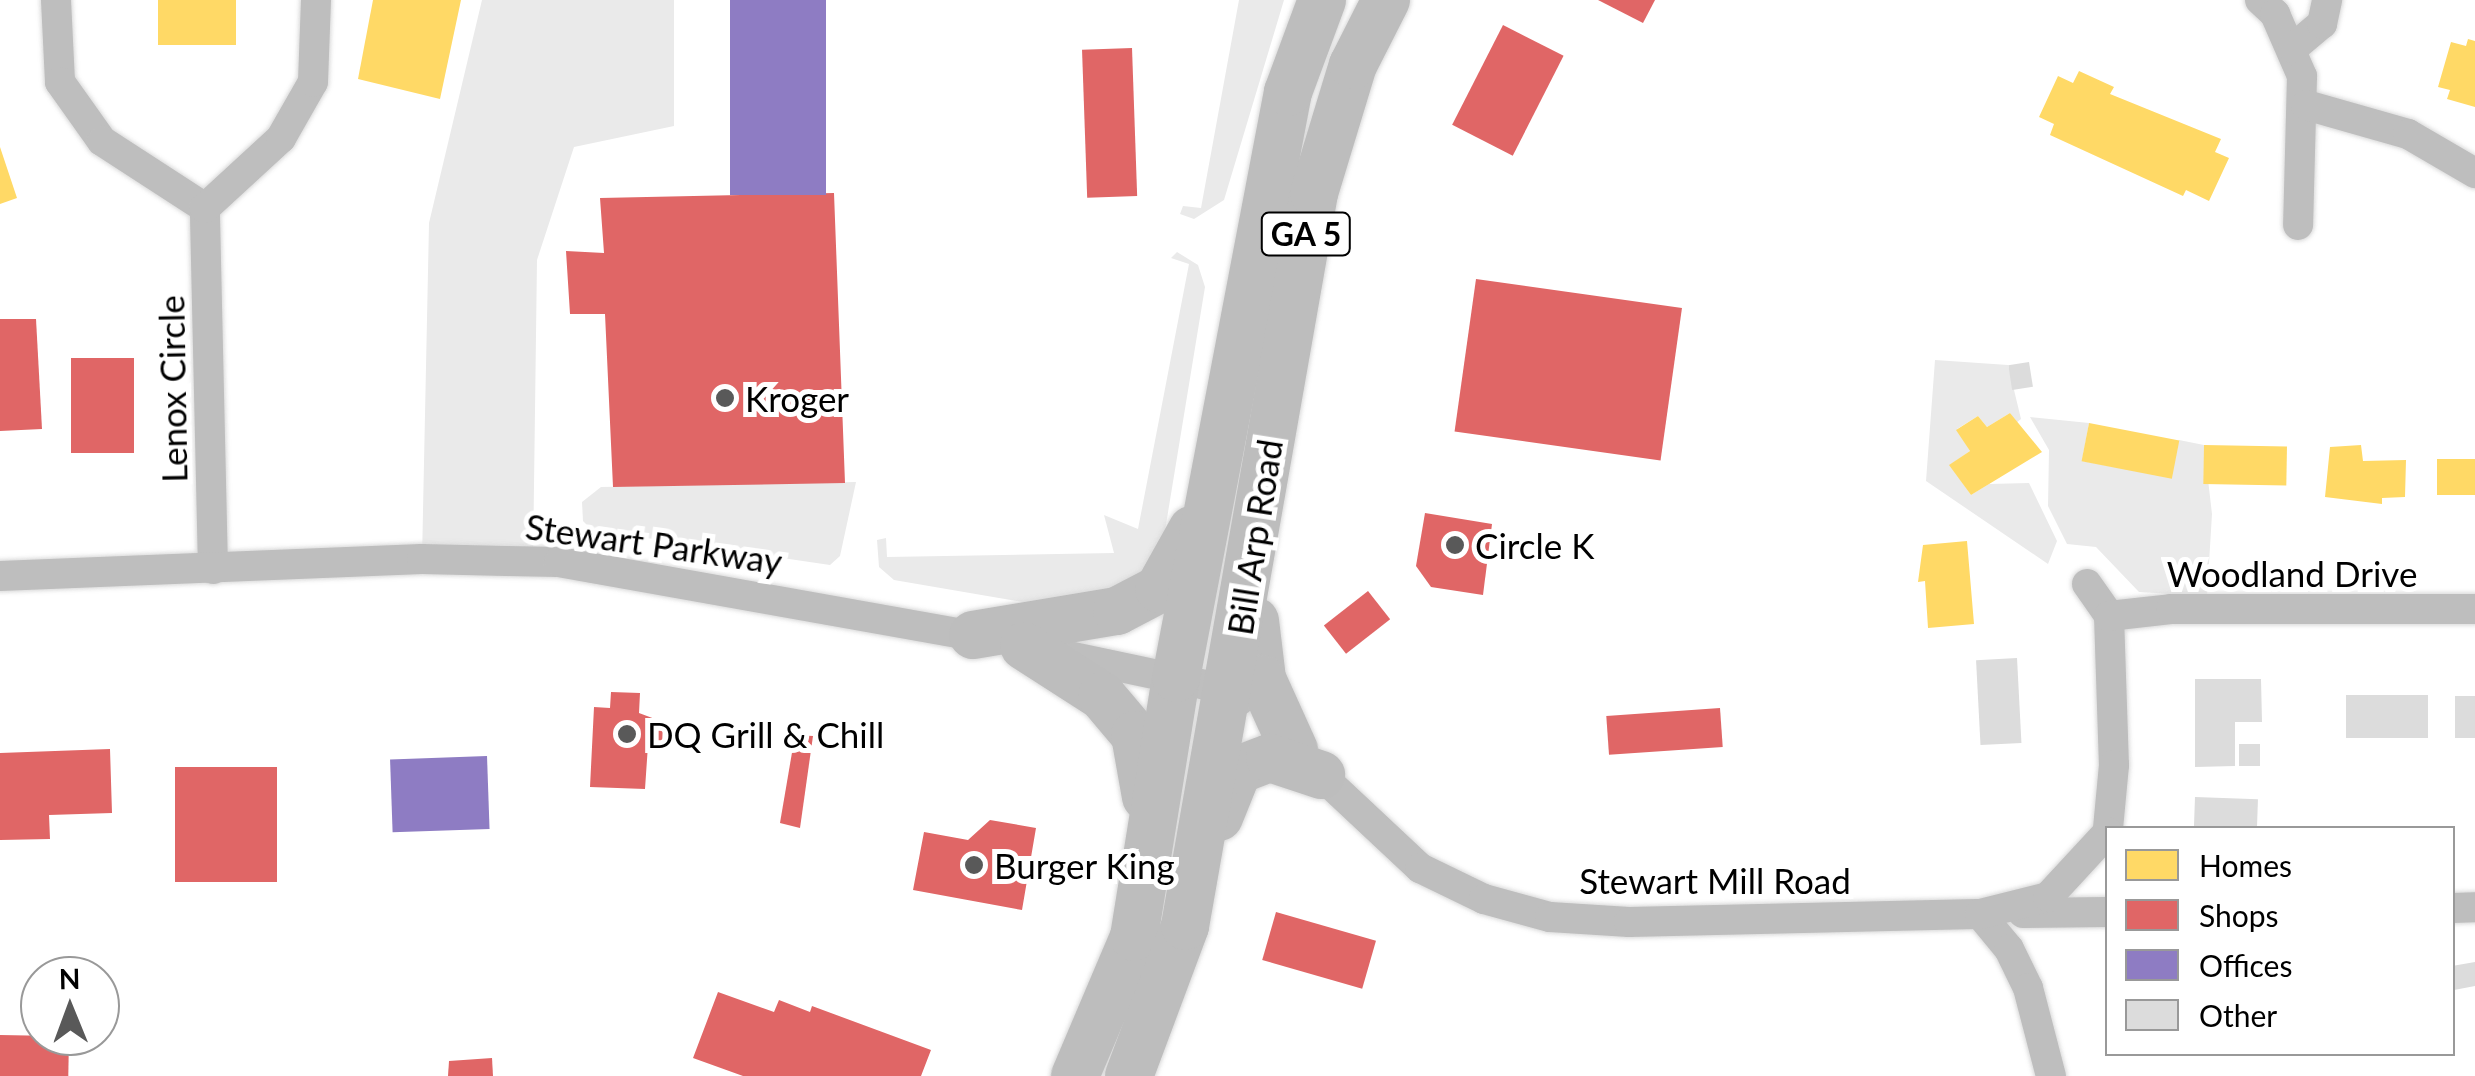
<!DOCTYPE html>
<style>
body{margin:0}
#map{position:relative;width:2475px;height:1076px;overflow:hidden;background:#fff;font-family:Lato,sans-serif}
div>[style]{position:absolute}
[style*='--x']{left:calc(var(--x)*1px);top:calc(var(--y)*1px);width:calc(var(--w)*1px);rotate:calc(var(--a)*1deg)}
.green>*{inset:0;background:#eaeaea}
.homes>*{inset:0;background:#ffd966;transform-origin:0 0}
.shops>*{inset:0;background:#e06666;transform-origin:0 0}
.offices>*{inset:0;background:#8e7cc3;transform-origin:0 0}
.building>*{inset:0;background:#dcdcdc;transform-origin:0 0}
.roads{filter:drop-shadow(0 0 2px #dbdbdb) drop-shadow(0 0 2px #dbdbdb)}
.minor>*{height:30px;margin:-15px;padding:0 15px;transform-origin:15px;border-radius:15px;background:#bebebe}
.primary>*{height:48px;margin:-24px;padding:0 24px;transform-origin:24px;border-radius:24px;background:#bdbdbd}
.dots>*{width:28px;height:28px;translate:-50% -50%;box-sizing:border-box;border:5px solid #fff;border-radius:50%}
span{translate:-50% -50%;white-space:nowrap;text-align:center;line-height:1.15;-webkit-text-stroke:10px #fff;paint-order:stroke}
.shield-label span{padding:2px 8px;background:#fff;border:2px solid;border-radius:8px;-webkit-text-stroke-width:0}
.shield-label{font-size:32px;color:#000;font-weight:700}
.street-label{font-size:35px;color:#000}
.poi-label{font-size:35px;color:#000}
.left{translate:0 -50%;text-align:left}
.legend{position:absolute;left:2105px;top:826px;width:350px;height:230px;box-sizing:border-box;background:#fff;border:2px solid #999;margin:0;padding:12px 18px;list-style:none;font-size:30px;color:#000}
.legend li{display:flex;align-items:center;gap:20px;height:50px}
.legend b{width:50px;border:2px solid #999}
.north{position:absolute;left:20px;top:956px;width:100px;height:100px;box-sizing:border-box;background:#fff;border:2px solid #999;border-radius:50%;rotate:359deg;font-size:28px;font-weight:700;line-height:40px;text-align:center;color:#000}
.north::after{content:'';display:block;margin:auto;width:35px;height:45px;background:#595959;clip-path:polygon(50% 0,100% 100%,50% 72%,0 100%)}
</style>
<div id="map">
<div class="green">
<i style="clip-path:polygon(482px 0,674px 0,674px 126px,574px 147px,537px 260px,533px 561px,422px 559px,429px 223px)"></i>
<i style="clip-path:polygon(1239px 0,1284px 0,1224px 200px,1194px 219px,1180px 214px,1183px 206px,1201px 208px)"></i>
<i style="clip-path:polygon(1177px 252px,1198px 265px,1205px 287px,1161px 555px,1141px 583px,1070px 610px,894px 580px,879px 567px,877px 540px,886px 538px,887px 557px,1114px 553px,1104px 515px,1138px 529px,1189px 264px,1171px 258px)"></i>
<i style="clip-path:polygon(1935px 360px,2008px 365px,2021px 419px,2016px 423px,2010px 413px,1987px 427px,1978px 416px,1957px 429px,1970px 451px,1950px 465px,1971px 495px,1989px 484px,2029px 483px,2057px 541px,2048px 564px,1926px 481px)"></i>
<i style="clip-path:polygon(2030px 417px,2089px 423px,2082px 461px,2170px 477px,2179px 440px,2204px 445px,2212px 514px,2207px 596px,2139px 592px,2096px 547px,2067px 544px,2048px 506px,2049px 450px)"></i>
<i style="clip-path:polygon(856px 482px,840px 556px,830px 565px,592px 530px,583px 521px,582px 502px,601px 487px)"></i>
</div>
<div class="homes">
<i style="left:158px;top:0;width:78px;height:45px"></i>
<i style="clip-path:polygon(373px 0,461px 0,440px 99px,358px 79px)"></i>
<i style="clip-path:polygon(2468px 39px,2475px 41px,2475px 107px,2447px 99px,2450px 90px,2438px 87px,2451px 42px,2466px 46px)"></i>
<i style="clip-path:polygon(2079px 71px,2114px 87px,2110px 94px,2221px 139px,2215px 152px,2229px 158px,2209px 201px,2186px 190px,2183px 196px,2050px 135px,2054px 124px,2039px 117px,2058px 76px,2073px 83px)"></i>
<i style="clip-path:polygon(0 147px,17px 198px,0 204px)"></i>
<i style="clip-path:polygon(2010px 413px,2042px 452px,1971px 495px,1949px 465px,1970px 451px,1956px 430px,1978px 416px,1987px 427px)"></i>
<i style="left:2089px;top:423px;width:92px;height:39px;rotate:11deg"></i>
<i style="left:2204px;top:445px;width:83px;height:39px;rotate:1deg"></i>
<i style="clip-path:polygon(2361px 445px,2363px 461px,2406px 460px,2405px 497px,2382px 498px,2382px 504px,2325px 497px,2330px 447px)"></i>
<i style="left:2475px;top:459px;width:36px;height:38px;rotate:90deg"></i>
<i style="clip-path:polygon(1967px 541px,1974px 624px,1928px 628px,1925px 581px,1918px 582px,1923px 545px)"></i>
</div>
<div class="shops">
<i style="clip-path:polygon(1598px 0,1655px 0,1643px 23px)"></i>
<i style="left:1503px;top:25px;width:68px;height:112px;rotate:27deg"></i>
<i style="left:1132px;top:48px;width:148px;height:50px;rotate:88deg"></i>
<i style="clip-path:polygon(834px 193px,845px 483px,613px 487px,605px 314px,570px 314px,566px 251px,604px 253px,600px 198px)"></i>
<i style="left:1476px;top:279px;width:208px;height:154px;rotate:8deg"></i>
<i style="clip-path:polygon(0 319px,36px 319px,42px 429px,0 431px)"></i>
<i style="left:71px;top:358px;width:63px;height:95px"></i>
<i style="clip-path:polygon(1425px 513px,1492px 524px,1483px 595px,1431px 587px,1416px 566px)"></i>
<i style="left:1368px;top:591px;width:36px;height:56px;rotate:52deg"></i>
<i style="clip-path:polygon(611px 692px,640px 693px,639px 713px,663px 722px,662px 746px,648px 745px,645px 789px,590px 787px,594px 707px,610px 708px)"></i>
<i style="left:1720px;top:708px;width:39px;height:114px;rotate:86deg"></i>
<i style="clip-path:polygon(795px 735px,813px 736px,800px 828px,780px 823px)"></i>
<i style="clip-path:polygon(110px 749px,112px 813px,49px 815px,50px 839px,0 840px,0 753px)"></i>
<i style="left:277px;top:767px;width:115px;height:102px;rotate:90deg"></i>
<i style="clip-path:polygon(990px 820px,1036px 828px,1022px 910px,913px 890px,924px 832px,968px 840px)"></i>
<i style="left:1276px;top:912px;width:104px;height:50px;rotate:16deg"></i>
<i style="clip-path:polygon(718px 992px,774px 1012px,779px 1000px,810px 1012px,812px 1006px,931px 1050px,921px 1076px,743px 1076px,693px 1058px)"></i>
<i style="left:0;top:1035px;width:69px;height:41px;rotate:1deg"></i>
<i style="clip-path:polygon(492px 1058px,493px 1076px,448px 1076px,449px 1061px)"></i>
</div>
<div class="offices">
<i style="left:730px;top:0;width:96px;height:195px"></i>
<i style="left:487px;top:756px;width:73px;height:97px;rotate:88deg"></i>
</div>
<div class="building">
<i style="left:2029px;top:362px;width:25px;height:21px;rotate:81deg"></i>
<i style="left:2017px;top:658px;width:85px;height:41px;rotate:87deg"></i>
<i style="clip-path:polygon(2195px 679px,2261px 679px,2262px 722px,2235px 722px,2235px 766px,2195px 767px)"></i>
<i style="left:2346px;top:695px;width:82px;height:43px"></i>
<i style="left:2475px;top:696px;width:42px;height:20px;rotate:90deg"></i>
<i style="left:2239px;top:744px;width:21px;height:22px"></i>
<i style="left:2195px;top:797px;width:63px;height:29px;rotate:2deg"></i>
<i style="clip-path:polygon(2475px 962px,2475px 986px,2454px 990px,2452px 966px)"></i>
</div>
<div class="roads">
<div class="minor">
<i style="--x:56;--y:0;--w:82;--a:87.2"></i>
<i style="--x:60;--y:82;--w:72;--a:54.6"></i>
<i style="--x:102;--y:141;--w:123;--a:33"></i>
<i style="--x:2260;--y:0;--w:21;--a:43"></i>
<i style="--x:2275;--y:14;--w:68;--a:66.5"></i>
<i style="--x:2302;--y:76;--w:149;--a:91.5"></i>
<i style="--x:2293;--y:48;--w:38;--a:-40"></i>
<i style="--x:2322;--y:24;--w:25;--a:-78"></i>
<i style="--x:2306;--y:105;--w:106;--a:15.9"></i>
<i style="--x:2408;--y:134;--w:78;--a:30.2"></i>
<i style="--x:213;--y:569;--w:361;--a:-91.3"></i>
<i style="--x:205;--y:208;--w:103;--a:-42.6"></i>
<i style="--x:281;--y:138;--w:64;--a:-60.3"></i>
<i style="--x:313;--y:82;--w:82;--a:-87.9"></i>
<i style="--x:0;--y:576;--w:422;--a:-2.3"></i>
<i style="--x:422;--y:559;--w:137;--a:1.3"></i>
<i style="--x:559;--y:562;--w:438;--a:10.1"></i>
<i style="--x:2087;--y:584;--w:39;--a:55"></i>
<i style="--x:2109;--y:616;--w:149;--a:88.1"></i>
<i style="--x:2114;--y:765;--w:63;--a:95.4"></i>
<i style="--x:2109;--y:616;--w:62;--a:-6.4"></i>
<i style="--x:2171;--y:609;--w:304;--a:0"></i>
<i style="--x:1054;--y:653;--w:180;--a:11.9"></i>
<i style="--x:1230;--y:690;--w:14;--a:45"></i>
<i style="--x:1310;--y:765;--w:151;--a:43.1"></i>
<i style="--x:1420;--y:868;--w:71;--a:25.8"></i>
<i style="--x:1484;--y:899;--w:68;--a:15.3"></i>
<i style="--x:1550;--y:917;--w:79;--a:3.6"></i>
<i style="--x:1629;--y:922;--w:351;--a:-1.3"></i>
<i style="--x:1980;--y:914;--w:45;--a:50.4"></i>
<i style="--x:2009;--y:949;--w:43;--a:64"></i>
<i style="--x:2028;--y:988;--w:91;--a:75.4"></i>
<i style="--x:2452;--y:908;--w:23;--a:-2"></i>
<i style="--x:2023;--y:913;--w:85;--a:-0.7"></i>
<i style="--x:1980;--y:914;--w:70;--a:-14"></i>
<i style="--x:2048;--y:897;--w:88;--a:-47.3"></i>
</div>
<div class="primary">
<i style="--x:1255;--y:621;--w:58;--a:83.1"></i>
<i style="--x:1262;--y:679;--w:78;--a:65.7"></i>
<i style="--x:973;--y:635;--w:146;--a:-9.5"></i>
<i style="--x:1117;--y:611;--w:47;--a:-27.6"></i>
<i style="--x:1159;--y:589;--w:68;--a:-60.8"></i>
<i style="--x:1024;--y:646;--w:93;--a:32.7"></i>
<i style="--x:1102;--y:696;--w:51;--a:49.8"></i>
<i style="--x:1135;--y:735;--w:63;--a:79.9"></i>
<i style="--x:1219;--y:817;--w:51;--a:-68"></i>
<i style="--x:1238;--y:770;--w:34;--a:-21"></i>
<i style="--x:1270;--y:758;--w:54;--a:18.4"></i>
<i style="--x:1075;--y:1076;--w:151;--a:-67"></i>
<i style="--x:1134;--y:937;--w:262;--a:-80.8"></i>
<i style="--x:1176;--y:678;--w:597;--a:-79.18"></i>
<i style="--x:1288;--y:92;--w:98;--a:-69.7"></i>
<i style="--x:1129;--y:1076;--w:160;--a:-69.5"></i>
<i style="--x:1185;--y:926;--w:744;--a:-80.02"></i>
<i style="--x:1314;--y:193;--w:134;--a:-73.1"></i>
<i style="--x:1353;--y:65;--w:73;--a:-63.1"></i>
</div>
</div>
<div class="dots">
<i style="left:725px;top:398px;background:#595959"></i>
<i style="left:1455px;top:545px;background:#595959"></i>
<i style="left:627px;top:734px;background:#595959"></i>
<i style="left:974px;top:865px;background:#595959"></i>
</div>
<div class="shield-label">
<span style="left:1306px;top:234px">GA 5</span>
</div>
<div class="street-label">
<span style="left:172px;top:389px;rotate:-91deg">Lenox Circle</span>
<span style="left:1254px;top:537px;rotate:-81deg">Bill Arp Road</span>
<span style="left:654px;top:543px;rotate:8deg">Stewart Parkway</span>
<span style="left:2292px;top:573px">Woodland Drive</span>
<span style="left:1715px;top:880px">Stewart Mill Road</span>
</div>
<div class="poi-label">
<span class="left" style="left:745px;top:398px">Kroger</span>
<span class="left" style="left:1475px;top:545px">Circle K</span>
<span class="left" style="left:647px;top:734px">DQ Grill &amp; Chill</span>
<span class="left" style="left:994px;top:865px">Burger King</span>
</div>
<ul class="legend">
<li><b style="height:28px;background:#ffd966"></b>Homes</li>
<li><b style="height:28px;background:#e06666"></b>Shops</li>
<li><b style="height:28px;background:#8e7cc3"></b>Offices</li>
<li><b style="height:28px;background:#dcdcdc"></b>Other</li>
</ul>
<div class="north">N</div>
</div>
